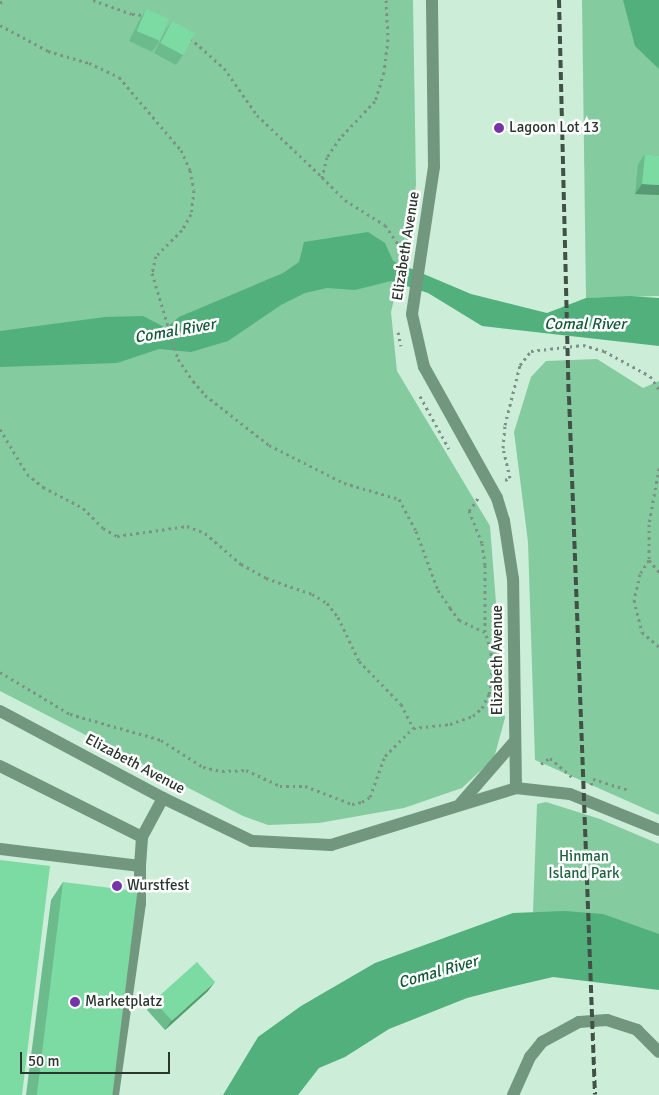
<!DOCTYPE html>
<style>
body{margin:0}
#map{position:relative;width:659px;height:1095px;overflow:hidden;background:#cceed8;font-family:Signika,sans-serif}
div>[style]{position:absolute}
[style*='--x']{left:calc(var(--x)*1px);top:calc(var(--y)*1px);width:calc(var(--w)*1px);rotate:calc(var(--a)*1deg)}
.green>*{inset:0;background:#84cba0}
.water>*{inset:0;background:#51b07b}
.path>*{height:3px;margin-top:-1.5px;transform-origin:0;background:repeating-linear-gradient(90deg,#7c9384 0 2.5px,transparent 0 6.5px)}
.minor>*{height:12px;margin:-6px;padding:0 6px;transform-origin:6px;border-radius:6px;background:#72977f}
.rail>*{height:4px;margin-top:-2px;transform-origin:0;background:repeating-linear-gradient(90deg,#415146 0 8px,transparent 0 12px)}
.wall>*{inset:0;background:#6bbb8c}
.shaded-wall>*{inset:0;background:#579972}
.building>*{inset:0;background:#7cdaa3;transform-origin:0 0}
.dots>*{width:14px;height:14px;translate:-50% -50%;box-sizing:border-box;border:2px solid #fff;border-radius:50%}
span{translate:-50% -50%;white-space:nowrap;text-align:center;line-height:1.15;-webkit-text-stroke:5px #fff;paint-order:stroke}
.poi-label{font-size:15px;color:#2a372e}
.left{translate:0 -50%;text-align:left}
.street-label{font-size:15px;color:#2a372e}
.park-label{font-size:15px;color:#1f6340}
.water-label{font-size:16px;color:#155b39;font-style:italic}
.scale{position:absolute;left:20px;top:1052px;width:150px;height:22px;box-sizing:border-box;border:2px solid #2a372e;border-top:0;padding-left:6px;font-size:15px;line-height:18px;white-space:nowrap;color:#2a372e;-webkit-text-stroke:4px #fff;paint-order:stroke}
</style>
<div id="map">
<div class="green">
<i style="clip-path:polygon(0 0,413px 0,416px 185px,407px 247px,391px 312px,397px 371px,490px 526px,505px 718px,494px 758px,462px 788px,404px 808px,319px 823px,268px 825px,243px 816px,0 691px)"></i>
<i style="clip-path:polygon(582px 0,635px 0,659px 58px,659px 296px,586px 298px)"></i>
<i style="clip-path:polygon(597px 359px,643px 388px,659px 381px,659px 815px,535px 760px,528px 542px,514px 432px,531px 377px,546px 361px)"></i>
<i style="clip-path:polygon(546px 802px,600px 819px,659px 844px,659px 934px,533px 912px,537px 804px)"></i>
</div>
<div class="water">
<i style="clip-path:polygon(623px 0,659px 0,659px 69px,635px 46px)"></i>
<i style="clip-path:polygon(368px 232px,385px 243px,393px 261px,471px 294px,547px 313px,586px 298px,630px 296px,659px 298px,659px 346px,482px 326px,428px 293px,391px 281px,355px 290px,327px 288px,305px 293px,281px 305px,228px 341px,191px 352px,159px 349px,117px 363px,0 367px,0 331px,105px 317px,143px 316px,166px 328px,179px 317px,283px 273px,299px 262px,304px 242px)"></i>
<i style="clip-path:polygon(565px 911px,603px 914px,659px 934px,659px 990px,553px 977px,502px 989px,467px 998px,389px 1029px,345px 1057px,319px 1068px,298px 1095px,223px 1095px,258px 1037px,301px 1006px,375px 963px,513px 913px)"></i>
</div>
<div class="path">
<i style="--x:93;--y:0;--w:41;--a:19.7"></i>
<i style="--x:132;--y:14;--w:13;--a:4"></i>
<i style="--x:386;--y:0;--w:39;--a:87"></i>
<i style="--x:388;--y:39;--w:33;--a:97"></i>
<i style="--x:384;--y:72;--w:30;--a:107"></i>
<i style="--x:375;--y:101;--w:51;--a:133.4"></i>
<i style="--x:340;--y:138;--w:23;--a:124"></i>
<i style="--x:327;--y:157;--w:21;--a:104"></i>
<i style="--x:322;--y:177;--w:33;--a:45"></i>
<i style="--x:345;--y:200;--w:47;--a:32"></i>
<i style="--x:385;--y:225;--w:27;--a:56"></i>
<i style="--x:400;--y:247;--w:15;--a:82"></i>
<i style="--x:0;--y:3;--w:5;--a:-37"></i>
<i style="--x:0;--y:25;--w:55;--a:28.4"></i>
<i style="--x:48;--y:51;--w:43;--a:16.3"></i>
<i style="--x:89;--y:63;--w:33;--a:25"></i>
<i style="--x:119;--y:77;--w:96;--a:49.7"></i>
<i style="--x:181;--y:150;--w:22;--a:66"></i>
<i style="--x:190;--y:170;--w:20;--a:79"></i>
<i style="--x:194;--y:190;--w:24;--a:97"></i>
<i style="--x:191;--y:214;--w:18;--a:119"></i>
<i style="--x:182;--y:230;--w:37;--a:135"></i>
<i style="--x:156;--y:256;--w:17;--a:103"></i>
<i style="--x:152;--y:273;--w:90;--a:73.2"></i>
<i style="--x:178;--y:359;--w:27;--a:56"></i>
<i style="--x:193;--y:381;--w:18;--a:49"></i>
<i style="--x:205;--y:395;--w:81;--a:38"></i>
<i style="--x:269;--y:445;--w:84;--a:26.9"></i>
<i style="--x:344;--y:483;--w:57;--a:16.2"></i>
<i style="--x:399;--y:499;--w:36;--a:62"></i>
<i style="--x:416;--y:531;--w:63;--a:69.6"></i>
<i style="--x:438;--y:590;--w:22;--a:56"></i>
<i style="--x:450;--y:608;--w:15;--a:53"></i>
<i style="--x:459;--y:620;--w:29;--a:25"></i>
<i style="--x:190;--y:38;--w:45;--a:41.4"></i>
<i style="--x:224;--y:68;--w:57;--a:54.9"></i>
<i style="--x:257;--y:115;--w:90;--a:43.6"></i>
<i style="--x:398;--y:332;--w:14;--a:78"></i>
<i style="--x:420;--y:396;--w:60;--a:61.3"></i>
<i style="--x:0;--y:429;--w:52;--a:59"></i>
<i style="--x:27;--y:474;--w:21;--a:39"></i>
<i style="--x:43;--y:487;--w:45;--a:27.7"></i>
<i style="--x:83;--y:508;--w:28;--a:45"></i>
<i style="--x:103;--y:528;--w:16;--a:30"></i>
<i style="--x:117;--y:536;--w:71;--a:-8.1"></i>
<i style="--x:187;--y:526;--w:19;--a:21"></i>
<i style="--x:205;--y:533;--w:48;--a:40.7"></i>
<i style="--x:241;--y:564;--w:29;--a:29"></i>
<i style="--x:266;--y:578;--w:49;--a:19.2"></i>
<i style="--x:312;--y:594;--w:17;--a:31"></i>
<i style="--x:327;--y:603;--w:18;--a:52"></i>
<i style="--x:338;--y:617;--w:49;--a:64.5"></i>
<i style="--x:359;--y:661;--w:60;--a:45.7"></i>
<i style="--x:401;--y:704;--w:27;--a:63"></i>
<i style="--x:659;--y:468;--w:57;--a:100.1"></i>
<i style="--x:649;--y:524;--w:36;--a:90"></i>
<i style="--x:649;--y:560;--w:16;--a:50"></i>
<i style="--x:505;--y:480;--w:5;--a:-22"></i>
<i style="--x:510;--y:478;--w:31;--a:-103"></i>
<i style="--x:503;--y:448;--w:23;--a:-85"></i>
<i style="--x:505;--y:425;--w:62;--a:-76"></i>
<i style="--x:520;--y:365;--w:18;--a:-52"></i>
<i style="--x:531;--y:351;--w:52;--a:-6.6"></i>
<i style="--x:583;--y:345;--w:22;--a:16"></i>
<i style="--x:604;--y:351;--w:52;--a:28.5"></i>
<i style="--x:650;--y:376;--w:17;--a:57"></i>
<i style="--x:649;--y:560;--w:17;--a:123"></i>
<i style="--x:640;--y:574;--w:27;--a:103"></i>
<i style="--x:634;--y:600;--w:33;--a:76"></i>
<i style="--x:642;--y:632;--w:23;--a:41"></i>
<i style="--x:0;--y:672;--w:82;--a:31"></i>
<i style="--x:70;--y:714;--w:95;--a:15.9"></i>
<i style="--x:161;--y:740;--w:50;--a:32.7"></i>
<i style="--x:203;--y:767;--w:19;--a:12"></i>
<i style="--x:222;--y:771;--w:24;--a:-2"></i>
<i style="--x:246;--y:770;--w:38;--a:25"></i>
<i style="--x:280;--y:786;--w:25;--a:0"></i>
<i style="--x:305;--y:786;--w:50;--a:21"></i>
<i style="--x:352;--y:804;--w:10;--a:-11"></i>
<i style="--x:362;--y:802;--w:9;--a:-32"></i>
<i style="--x:370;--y:797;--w:44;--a:-69.9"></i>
<i style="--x:385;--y:756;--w:40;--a:-45"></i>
<i style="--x:413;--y:728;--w:37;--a:-6"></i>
<i style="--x:450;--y:724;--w:24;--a:-19"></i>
<i style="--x:473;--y:716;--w:12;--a:-42"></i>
<i style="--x:482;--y:708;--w:16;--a:-63"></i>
<i style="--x:489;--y:694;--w:13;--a:-77"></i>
<i style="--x:492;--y:681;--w:31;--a:-92"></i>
<i style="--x:491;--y:650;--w:19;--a:-108"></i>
<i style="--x:485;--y:632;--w:67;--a:-90"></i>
<i style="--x:485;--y:565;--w:22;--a:-98"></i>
<i style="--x:482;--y:543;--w:35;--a:-112"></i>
<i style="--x:469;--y:511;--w:16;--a:-55"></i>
<i style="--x:541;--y:764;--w:11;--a:-34"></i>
<i style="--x:550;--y:758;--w:30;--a:41"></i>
<i style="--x:591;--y:785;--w:6;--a:-72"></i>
<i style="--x:593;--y:779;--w:37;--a:17"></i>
</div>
<div class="minor">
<i style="--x:0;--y:711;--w:185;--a:28.1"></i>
<i style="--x:163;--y:798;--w:99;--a:25.8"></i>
<i style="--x:252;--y:841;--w:79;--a:2.9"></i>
<i style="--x:331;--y:845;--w:194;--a:-17.1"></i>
<i style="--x:516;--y:788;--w:209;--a:-90.8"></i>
<i style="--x:513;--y:579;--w:59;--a:-98.8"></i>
<i style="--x:504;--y:521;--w:24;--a:-107"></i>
<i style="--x:497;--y:498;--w:150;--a:-119.1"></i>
<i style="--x:424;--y:367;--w:54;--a:-102.8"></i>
<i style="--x:412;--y:314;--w:149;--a:-81.5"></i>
<i style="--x:434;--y:167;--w:167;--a:-90.7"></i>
<i style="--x:0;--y:766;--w:159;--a:26.6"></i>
<i style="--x:516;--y:788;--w:54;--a:6.3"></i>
<i style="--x:570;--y:794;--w:96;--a:22"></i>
<i style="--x:461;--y:803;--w:81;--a:-49"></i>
<i style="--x:0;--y:849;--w:141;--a:6.9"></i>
<i style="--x:140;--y:866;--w:29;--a:-86"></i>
<i style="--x:142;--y:837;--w:44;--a:-61.7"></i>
<i style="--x:113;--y:1095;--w:193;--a:-82"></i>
<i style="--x:140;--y:904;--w:38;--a:-90"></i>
<i style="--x:513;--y:1095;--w:42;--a:-65.9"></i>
<i style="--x:530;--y:1057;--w:19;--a:-51"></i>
<i style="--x:542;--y:1042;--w:42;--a:-28.4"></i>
<i style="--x:579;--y:1022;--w:28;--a:-4"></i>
<i style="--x:607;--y:1020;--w:32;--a:18"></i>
<i style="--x:637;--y:1030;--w:31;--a:45"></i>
</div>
<div class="rail">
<i style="--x:559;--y:0;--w:397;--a:88.6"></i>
<i style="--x:569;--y:397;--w:698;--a:87.87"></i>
</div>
<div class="wall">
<i style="clip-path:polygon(146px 9px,159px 42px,152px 52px,129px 41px,140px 19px)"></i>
<i style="clip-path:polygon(172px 21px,183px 55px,176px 65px,154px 53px,165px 31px)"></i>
<i style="clip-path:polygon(645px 154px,659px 156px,659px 195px,635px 194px,638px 164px)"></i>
<i style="clip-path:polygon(63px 882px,111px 1095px,26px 1095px,51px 900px)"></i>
<i style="clip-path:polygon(208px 991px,165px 1030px,147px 1010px,154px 1001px)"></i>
</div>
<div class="shaded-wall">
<i style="clip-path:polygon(642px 184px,659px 185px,659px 195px,635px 194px)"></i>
<i style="clip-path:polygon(215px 982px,208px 991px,165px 1030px,172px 1020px)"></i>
</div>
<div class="building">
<i style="left:146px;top:9px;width:25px;height:24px;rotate:23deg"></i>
<i style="left:172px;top:21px;width:26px;height:25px;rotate:28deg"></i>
<i style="clip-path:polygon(645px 154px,659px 156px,659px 185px,642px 184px)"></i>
<i style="clip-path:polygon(0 860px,50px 866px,22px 1095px,0 1095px)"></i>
<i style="left:63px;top:882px;width:75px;height:215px;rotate:7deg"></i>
<i style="left:197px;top:962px;width:27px;height:58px;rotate:48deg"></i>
</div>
<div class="dots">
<i style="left:499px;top:128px;background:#7634a8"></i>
<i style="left:117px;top:886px;background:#7634a8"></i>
<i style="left:75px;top:1002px;background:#7634a8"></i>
</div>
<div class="poi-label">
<span class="left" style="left:509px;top:128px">Lagoon Lot 13</span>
<span class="left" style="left:127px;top:886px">Wurstfest</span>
<span class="left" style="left:85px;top:1002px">Marketplatz</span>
</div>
<div class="street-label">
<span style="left:406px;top:246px;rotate:-81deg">Elizabeth Avenue</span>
<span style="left:498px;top:660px;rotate:-90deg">Elizabeth Avenue</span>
<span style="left:135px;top:764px;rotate:28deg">Elizabeth Avenue</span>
</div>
<div class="park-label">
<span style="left:584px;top:865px">Hinman<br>Island Park</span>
</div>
<div class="water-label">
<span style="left:585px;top:324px">Comal River</span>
<span style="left:175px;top:331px;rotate:-10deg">Comal River</span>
<span style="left:438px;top:972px;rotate:-16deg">Comal River</span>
</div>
<div class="scale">50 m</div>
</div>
